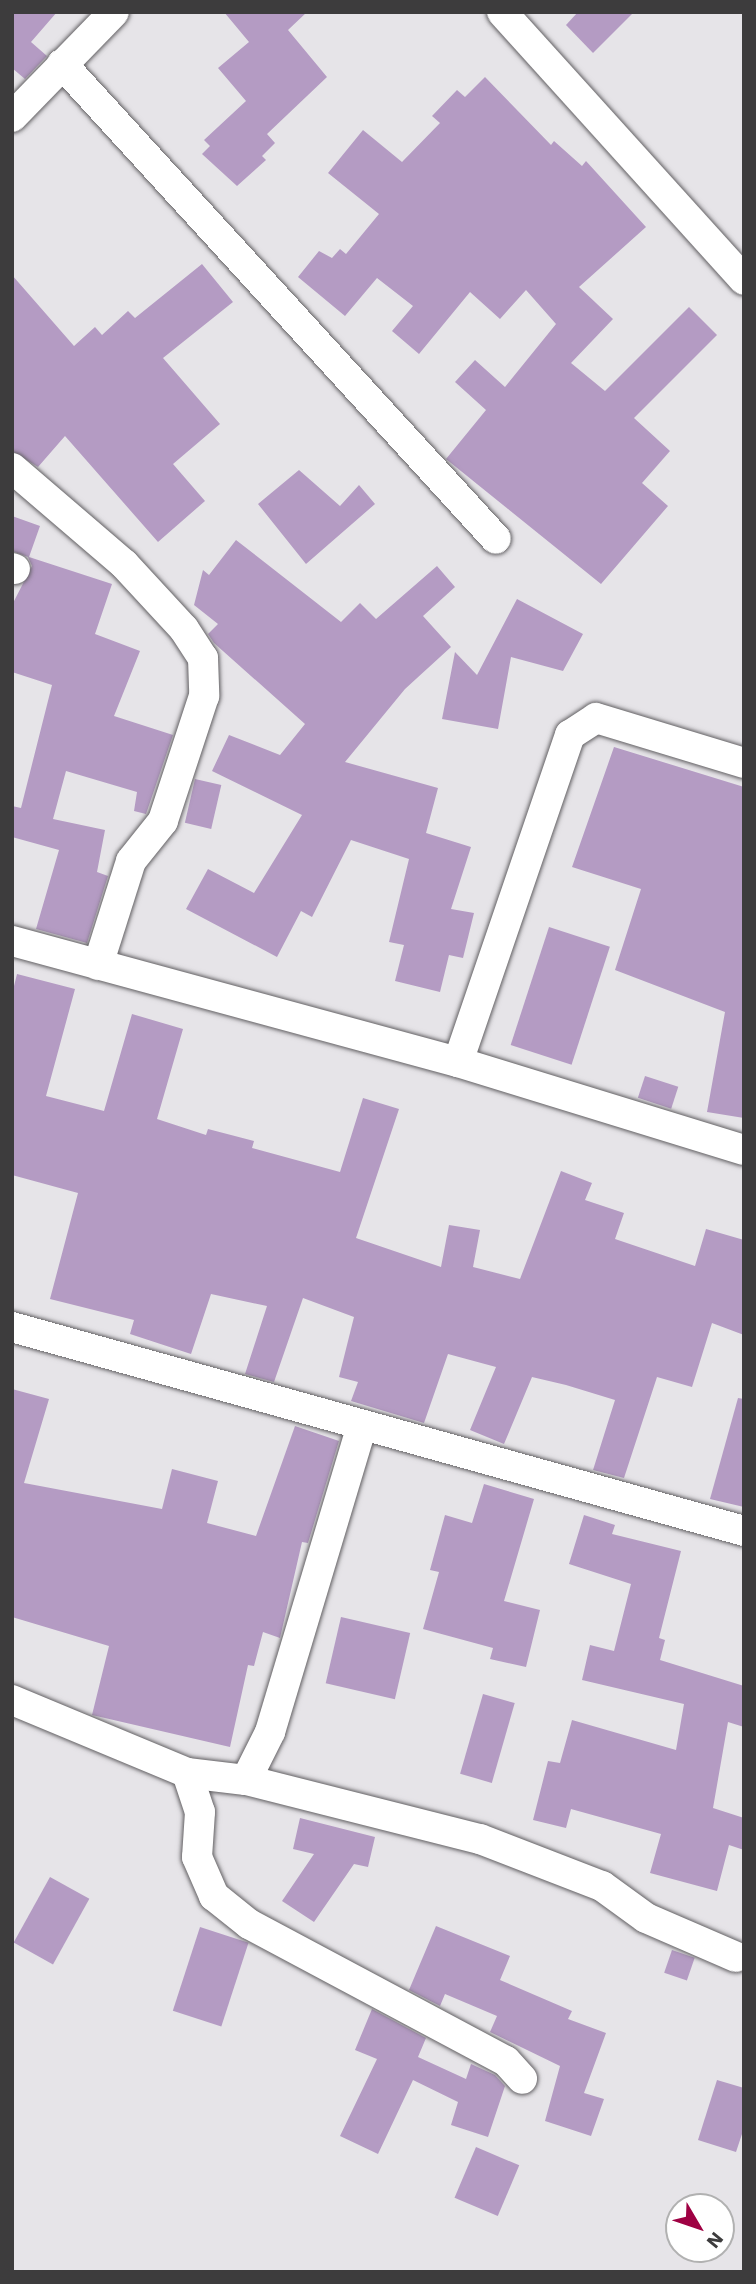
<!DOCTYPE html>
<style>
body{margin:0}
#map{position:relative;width:756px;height:2284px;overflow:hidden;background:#e6e4e8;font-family:"Work Sans",sans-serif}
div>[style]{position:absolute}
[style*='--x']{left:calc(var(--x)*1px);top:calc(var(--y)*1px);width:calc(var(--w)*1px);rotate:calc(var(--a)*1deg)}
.building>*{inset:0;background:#b49bc3;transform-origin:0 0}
.roads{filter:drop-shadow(0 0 2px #626063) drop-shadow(0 0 2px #626063)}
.street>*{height:30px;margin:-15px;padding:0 15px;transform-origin:15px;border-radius:15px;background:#fff}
span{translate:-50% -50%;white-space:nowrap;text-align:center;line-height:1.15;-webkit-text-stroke:5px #fff;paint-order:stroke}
.frame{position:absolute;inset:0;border:14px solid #3d3c3d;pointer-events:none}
.north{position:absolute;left:665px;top:2193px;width:70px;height:70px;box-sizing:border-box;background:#fff;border:2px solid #b1b1b1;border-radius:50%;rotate:129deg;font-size:19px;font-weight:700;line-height:28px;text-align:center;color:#3d3c3d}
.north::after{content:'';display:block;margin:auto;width:24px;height:32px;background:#9f0143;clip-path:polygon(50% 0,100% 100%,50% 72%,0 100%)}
</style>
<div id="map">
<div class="building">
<i style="clip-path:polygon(12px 12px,57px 12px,31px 42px,47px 56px,25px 79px,12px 68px)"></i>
<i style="clip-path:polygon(224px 12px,307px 12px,288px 30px,327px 77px,267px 134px,275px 143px,262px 156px,266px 160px,237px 186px,202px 154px,210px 146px,204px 140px,246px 101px,218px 68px,249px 42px)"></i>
<i style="clip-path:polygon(578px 12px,634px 12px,593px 53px,566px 25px)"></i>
<i style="clip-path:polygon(485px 77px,551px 145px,554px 141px,582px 166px,586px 161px,646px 227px,579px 287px,613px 319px,571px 363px,605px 391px,689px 307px,717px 335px,634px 418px,670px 451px,642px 483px,668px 506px,601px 584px,446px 459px,486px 410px,455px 382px,475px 360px,505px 387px,556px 324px,526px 290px,500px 319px,470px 292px,419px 354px,392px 331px,413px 306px,377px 278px,345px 316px,298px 277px,319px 251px,332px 258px,340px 249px,346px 254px,379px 214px,328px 173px,363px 130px,402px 162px,440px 123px,432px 116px,457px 90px,465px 97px)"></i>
<i style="clip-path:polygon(202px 264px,233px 302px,163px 358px,220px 424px,173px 464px,205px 501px,158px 542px,65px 436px,38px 467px,12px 451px,12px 275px,74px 346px,95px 327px,102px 335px,128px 311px,135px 318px)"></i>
<i style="clip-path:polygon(299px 470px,340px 506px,359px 485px,375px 504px,306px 564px,258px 504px)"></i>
<i style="clip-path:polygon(12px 516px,40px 526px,29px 557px,112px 584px,95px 634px,140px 651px,114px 716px,173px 735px,146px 814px,134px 811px,137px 792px,66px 771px,53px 819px,105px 830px,97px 872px,108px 876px,87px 943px,36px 929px,59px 850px,12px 837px,12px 806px,21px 808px,52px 685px,12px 672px,12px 605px,32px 566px,28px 557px,12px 551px)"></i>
<i style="clip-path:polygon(236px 540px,341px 622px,360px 603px,376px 619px,437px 566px,455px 587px,423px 616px,451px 647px,405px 689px,345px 762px,438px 788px,426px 833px,471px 847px,451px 909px,474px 913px,463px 958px,449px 955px,440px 992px,395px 981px,404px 945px,389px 942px,409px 859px,351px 840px,312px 917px,301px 911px,277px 957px,186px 909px,208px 869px,254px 893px,302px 815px,212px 771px,229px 735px,280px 755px,305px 724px,214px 643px,208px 634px,218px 624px,194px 605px,203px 570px,209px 575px)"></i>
<i style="clip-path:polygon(517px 599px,583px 634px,563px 671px,511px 657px,498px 729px,442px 719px,455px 652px,477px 675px)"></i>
<i style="clip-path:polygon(614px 747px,744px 787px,744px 1118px,707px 1112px,725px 1012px,615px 970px,641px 889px,572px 867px)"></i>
<i style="left:195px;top:779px;width:27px;height:45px;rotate:13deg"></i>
<i style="left:549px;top:927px;width:64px;height:124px;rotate:18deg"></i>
<i style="clip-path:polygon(17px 974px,75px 989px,46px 1096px,104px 1111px,132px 1014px,183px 1029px,157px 1119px,206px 1135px,208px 1129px,254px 1141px,252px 1148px,340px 1172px,363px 1098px,399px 1109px,356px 1238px,441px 1267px,449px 1225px,480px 1230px,473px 1267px,520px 1279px,561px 1171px,592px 1183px,585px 1200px,624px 1213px,615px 1239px,695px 1266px,706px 1229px,744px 1240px,744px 1335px,712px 1323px,692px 1387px,657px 1377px,624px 1478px,593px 1470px,615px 1400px,566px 1385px,532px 1377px,504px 1444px,470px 1430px,496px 1367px,448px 1354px,424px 1423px,351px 1401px,358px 1382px,339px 1377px,354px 1317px,303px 1298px,274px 1382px,245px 1374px,267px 1306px,211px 1294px,191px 1354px,130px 1334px,134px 1320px,50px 1299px,78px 1193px,12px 1175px,12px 994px)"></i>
<i style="left:645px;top:1076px;width:35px;height:23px;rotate:18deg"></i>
<i style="clip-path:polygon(12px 1389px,49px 1399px,24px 1483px,162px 1509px,172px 1469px,218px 1481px,207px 1523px,256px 1536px,295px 1426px,339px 1441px,308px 1543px,302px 1542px,280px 1638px,263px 1632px,254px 1666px,248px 1665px,230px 1747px,92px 1715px,109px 1646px,12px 1617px)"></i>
<i style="clip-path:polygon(738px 1398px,744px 1399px,744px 1507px,710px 1499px)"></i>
<i style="clip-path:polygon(484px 1484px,534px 1499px,504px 1601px,540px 1610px,526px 1667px,490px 1659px,493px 1648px,423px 1629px,439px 1572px,430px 1570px,445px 1515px,472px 1523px)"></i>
<i style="clip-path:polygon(584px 1515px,615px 1525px,612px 1534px,681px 1551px,659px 1638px,665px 1640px,660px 1660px,744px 1686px,744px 1727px,728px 1722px,713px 1808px,744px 1818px,744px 1850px,729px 1845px,717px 1891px,650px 1873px,661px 1834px,571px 1809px,566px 1828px,533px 1820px,548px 1761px,560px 1763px,572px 1720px,676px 1750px,684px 1704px,582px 1680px,590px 1645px,614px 1651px,631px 1584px,569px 1564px)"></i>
<i style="left:341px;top:1617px;width:71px;height:68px;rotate:13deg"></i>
<i style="left:483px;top:1694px;width:33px;height:83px;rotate:16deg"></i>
<i style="clip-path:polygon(300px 1818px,375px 1837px,368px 1867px,354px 1864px,314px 1922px,282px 1901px,314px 1854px,293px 1849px)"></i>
<i style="left:50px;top:1877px;width:45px;height:75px;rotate:29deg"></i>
<i style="clip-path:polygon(436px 1926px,510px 1956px,500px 1980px,572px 2011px,568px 2019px,606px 2033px,584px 2093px,604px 2099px,591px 2136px,545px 2121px,560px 2066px,490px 2032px,497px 2016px,445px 1994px,440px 2006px,409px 1990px)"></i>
<i style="left:200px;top:1927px;width:51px;height:88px;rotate:18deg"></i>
<i style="left:672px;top:1950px;width:24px;height:24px;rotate:19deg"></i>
<i style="clip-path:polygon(372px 2009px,426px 2038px,418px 2057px,466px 2079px,471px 2064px,495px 2075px,505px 2086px,488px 2137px,451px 2125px,458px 2102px,413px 2080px,378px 2154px,340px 2136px,377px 2059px,355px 2050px)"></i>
<i style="clip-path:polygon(717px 2080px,744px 2088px,744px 2128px,736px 2152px,698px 2140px)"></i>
<i style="left:476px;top:2147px;width:47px;height:55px;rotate:23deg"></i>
</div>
<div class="roads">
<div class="street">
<i style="--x:502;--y:12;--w:361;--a:47.9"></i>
<i style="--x:62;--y:64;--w:643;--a:47.58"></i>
<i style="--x:12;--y:117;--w:146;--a:-45.8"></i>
<i style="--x:12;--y:468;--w:148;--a:40.6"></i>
<i style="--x:124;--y:564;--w:88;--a:47.3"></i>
<i style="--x:184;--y:629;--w:35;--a:57"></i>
<i style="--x:203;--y:658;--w:38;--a:88"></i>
<i style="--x:204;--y:696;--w:132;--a:108.2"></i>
<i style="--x:163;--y:821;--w:51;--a:128.7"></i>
<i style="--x:131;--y:861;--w:109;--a:107.6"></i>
<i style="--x:12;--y:568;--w:3;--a:18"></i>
<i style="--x:12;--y:941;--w:462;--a:15.2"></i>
<i style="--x:458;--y:1062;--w:299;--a:17.1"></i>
<i style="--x:458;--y:1062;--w:346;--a:-71.1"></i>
<i style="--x:570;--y:735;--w:31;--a:-33"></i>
<i style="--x:596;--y:718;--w:155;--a:16.9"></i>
<i style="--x:12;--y:1327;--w:760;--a:15.57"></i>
<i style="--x:12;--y:1700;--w:190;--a:22.6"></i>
<i style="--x:187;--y:1773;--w:41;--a:71.6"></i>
<i style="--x:200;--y:1812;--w:45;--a:93.8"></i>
<i style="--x:197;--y:1857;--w:43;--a:66.4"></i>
<i style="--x:214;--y:1896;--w:45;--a:38.7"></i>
<i style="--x:249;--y:1924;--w:291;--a:28.1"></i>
<i style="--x:506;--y:2061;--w:24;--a:48"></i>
<i style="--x:187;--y:1773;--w:59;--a:6.8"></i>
<i style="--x:246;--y:1780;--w:54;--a:-63.4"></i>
<i style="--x:270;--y:1732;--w:320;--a:-73.3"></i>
<i style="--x:246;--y:1780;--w:241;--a:14.2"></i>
<i style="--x:480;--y:1839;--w:131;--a:21.1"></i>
<i style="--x:602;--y:1886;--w:54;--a:36"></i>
<i style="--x:646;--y:1918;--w:98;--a:23.4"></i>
</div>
</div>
<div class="frame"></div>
<div class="north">N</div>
</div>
